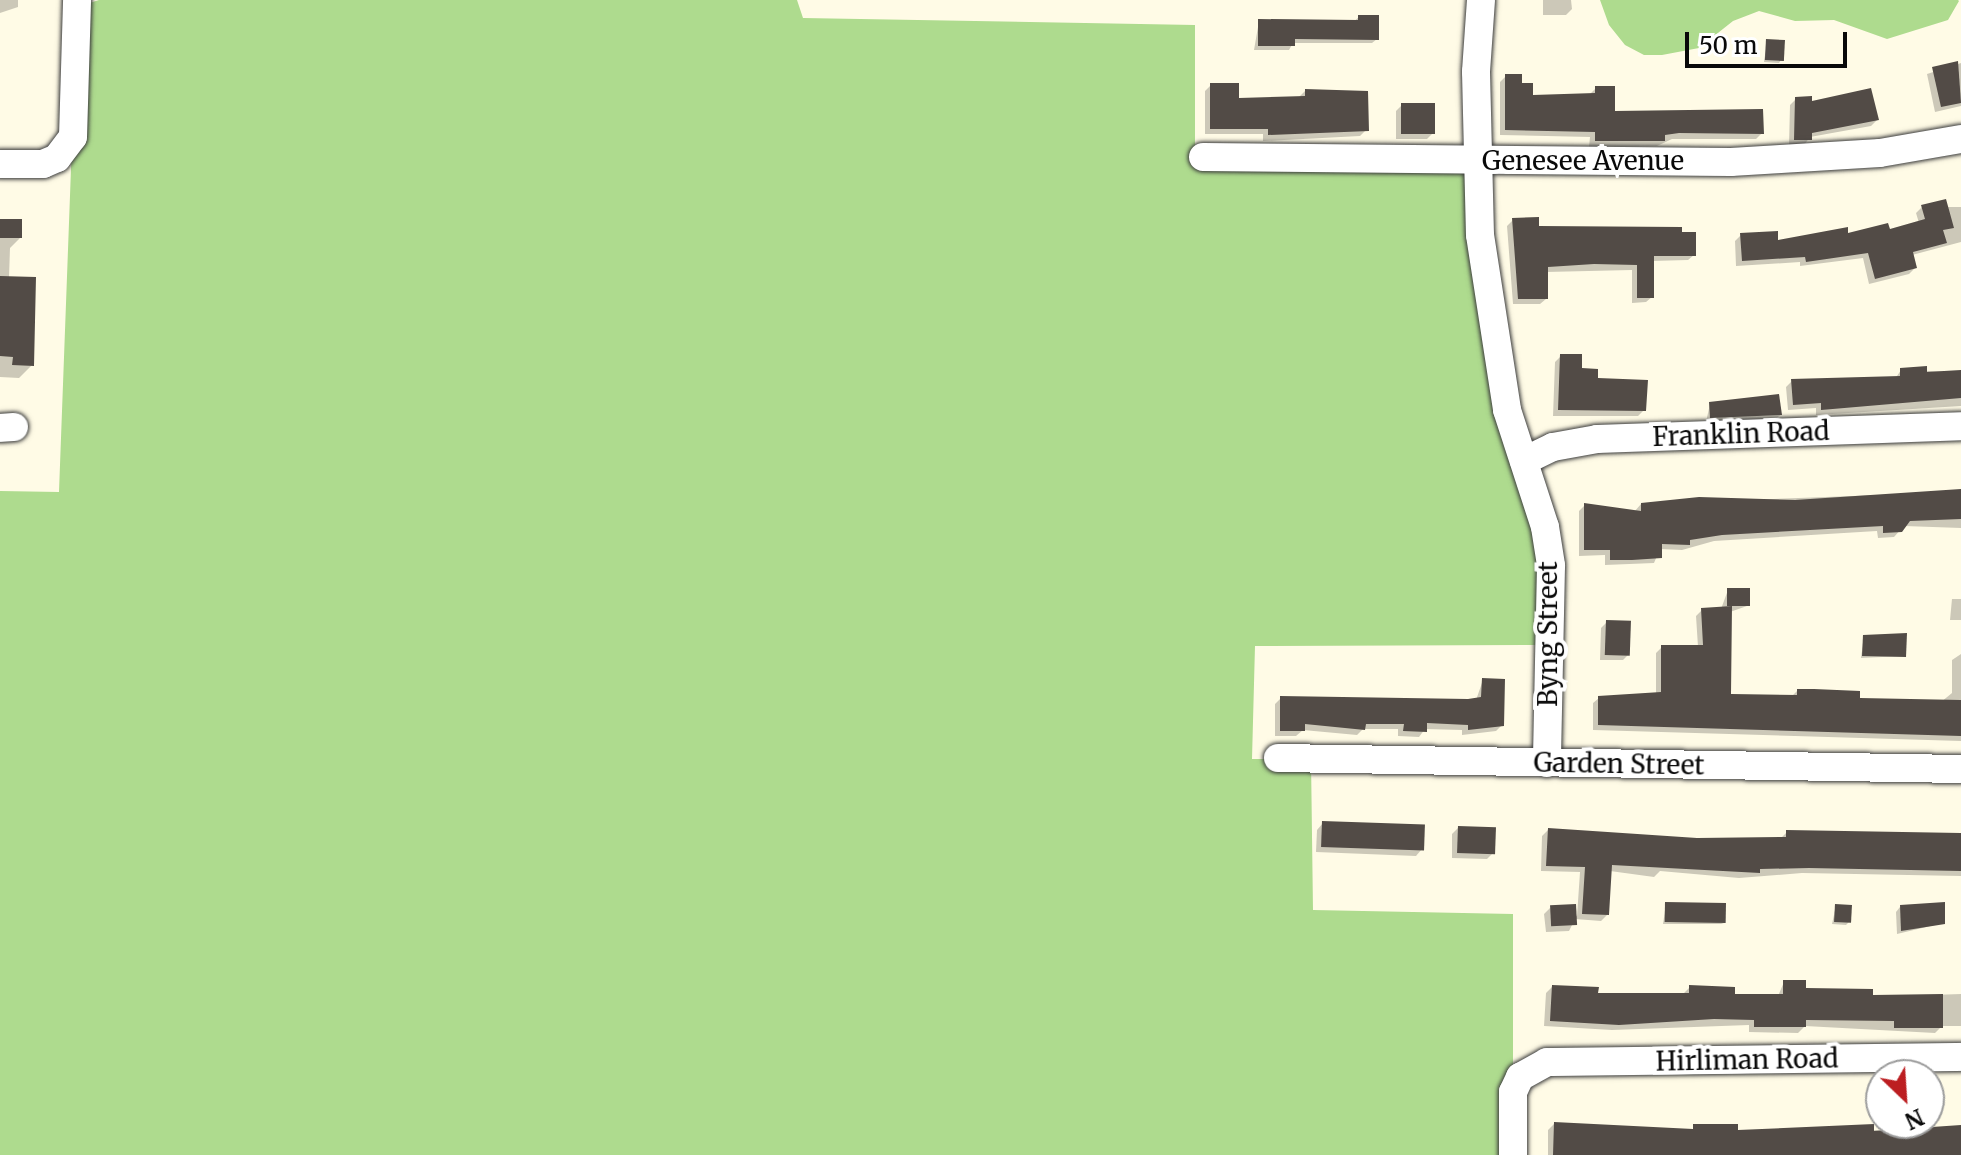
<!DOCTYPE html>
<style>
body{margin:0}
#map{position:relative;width:1961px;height:1155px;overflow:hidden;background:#fffbe6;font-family:Merriweather,serif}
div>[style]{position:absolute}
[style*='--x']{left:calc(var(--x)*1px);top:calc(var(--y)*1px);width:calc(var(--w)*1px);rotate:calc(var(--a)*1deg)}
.forest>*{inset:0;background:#aedb8e}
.shadow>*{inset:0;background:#0003}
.building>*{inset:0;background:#524b46;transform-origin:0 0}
.roads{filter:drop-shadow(0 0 2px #3c3c3c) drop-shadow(0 0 2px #3c3c3c)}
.minor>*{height:28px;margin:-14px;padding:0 14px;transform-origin:14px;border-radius:14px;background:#fff}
span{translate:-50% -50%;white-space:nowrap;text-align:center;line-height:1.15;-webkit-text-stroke:8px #fff;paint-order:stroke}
.street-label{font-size:26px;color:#090909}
.north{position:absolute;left:1865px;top:1059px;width:80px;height:80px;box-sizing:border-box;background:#fff;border:2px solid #9d9d9d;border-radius:50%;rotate:155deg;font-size:22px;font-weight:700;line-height:32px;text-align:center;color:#090909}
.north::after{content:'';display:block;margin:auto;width:28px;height:36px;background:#bc1e21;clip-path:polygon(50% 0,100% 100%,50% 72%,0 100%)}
.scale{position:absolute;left:1685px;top:32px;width:162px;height:36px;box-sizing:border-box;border:4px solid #090909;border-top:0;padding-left:10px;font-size:24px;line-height:28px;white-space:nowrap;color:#090909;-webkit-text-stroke:6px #fff;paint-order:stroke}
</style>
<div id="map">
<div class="forest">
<i style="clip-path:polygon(99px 0,797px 0,803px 18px,1195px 25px,1195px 157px,1476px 161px,1550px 645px,1255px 646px,1252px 759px,1311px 759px,1313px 910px,1513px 914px,1513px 1155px,0 1155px,0 491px,59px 492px,77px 7px)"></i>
<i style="clip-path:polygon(1600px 0,1958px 0,1959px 1px,1948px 20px,1887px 39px,1834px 20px,1795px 21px,1759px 11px,1733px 21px,1699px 48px,1662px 55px,1644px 55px,1625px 45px,1609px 25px)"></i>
</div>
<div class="shadow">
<i style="clip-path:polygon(0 0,18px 0,18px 7px,0 13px)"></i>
<i style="clip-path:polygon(1543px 0,1571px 0,1572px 9px,1566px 15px,1543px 15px)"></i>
<i style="clip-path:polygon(1359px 17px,1377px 39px,1372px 43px,1293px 43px,1289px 50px,1254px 50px,1259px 21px,1353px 22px)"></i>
<i style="clip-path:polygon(1767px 41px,1781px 60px,1779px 63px,1764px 62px)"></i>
<i style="clip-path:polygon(1961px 63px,1961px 106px,1935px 112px,1927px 74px)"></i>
<i style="clip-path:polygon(1506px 76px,1531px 97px,1589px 95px,1596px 88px,1613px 113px,1762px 133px,1756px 139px,1672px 139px,1657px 146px,1589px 147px,1590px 137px,1500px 135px,1500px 82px)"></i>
<i style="clip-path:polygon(1211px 85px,1237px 100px,1299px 97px,1305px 91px,1366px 130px,1360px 136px,1263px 141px,1263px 134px,1205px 134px,1205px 91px)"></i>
<i style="clip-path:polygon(1796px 99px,1810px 104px,1877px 120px,1871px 126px,1810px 137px,1804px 145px,1789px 145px,1790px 105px)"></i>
<i style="clip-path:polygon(1402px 105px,1433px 133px,1427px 139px,1396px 139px,1396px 111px)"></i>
<i style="clip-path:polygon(1922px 207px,1961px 207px,1961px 242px,1912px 255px,1915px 268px,1909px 274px,1869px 284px,1863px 258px,1800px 266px,1800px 262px,1736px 266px,1735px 241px,1741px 235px,1776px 243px,1888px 231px,1919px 223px,1916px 213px)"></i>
<i style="clip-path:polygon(1513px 220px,1537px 228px,1694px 255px,1688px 260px,1652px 261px,1652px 297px,1646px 302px,1632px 303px,1632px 270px,1546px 272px,1546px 299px,1540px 304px,1513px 304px,1507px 226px)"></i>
<i style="clip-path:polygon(0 221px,20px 238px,10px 248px,9px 278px,32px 365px,19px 378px,0 377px)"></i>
<i style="clip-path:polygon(1561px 356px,1580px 370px,1644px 410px,1638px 416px,1553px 416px,1555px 362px)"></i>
<i style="clip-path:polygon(1901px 370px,1961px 372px,1961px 406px,1816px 415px,1816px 408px,1788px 410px,1786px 387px,1792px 381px,1895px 379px)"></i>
<i style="clip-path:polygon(1710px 404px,1780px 415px,1775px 420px,1706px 422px)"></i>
<i style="clip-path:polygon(1961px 492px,1961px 528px,1904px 526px,1894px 537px,1878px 538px,1877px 531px,1714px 541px,1682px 550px,1660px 549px,1654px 563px,1605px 565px,1605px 555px,1579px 556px,1579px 511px,1585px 505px,1634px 512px,1641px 504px)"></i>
<i style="clip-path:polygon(1728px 590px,1747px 606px,1730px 612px,1729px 696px,1791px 697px,1797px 691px,1858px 700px,1941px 702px,1952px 693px,1952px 660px,1961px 654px,1961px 741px,1593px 730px,1593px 703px,1599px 698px,1656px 694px,1656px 653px,1662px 647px,1698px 647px,1696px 616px,1702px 610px,1721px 609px)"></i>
<i style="clip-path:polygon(1952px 599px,1961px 599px,1961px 620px,1950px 620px)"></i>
<i style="clip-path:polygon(1607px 622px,1629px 654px,1623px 660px,1600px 660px,1601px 628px)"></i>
<i style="clip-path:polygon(1864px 637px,1904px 656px,1861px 658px)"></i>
<i style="clip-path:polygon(1483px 680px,1502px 725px,1496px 731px,1462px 735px,1462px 730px,1425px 729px,1419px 737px,1398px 736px,1398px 729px,1363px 729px,1357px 735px,1303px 730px,1296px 736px,1275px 736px,1275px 704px,1281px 698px,1476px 700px)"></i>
<i style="clip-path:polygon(1323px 823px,1422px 849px,1416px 856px,1316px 852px,1317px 830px)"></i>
<i style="clip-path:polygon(1458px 828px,1493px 853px,1487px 859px,1452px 858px,1452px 834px)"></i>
<i style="clip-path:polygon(1548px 830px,1697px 840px,1781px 838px,1787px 832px,1961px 836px,1961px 876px,1802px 873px,1739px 878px,1660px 871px,1654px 877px,1610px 871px,1607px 915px,1601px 921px,1575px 919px,1569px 931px,1546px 932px,1544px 914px,1550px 908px,1577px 916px,1580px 872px,1541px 871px,1542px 836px)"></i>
<i style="clip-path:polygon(1666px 904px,1724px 924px,1663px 924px)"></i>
<i style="clip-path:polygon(1836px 906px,1849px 922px,1846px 925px,1832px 924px)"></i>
<i style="clip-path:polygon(1900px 907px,1943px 923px,1897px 934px,1896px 912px)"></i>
<i style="clip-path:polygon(1784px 982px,1804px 990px,1871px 997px,1961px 994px,1961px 1026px,1942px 1026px,1935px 1033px,1805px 1026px,1798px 1033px,1749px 1032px,1749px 1025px,1612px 1030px,1544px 1026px,1546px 993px,1552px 987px,1596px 995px,1684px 993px,1690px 987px,1733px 996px,1778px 996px)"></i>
<i style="clip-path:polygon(1554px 1124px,1736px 1132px,1961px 1129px,1961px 1155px,1548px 1155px,1548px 1130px)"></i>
</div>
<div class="building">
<i style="clip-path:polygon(1358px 15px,1379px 15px,1379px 40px,1295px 39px,1295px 46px,1258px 46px,1258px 19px,1358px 20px)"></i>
<i style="left:1766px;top:39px;width:19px;height:21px;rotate:3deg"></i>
<i style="clip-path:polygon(1958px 61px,1961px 103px,1941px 107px,1932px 67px)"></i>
<i style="clip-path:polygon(1505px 74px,1522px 74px,1522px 83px,1533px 83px,1533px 95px,1595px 93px,1595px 86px,1615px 86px,1615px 111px,1763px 109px,1764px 134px,1679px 133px,1665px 135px,1665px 141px,1595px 141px,1595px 132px,1505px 130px)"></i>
<i style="clip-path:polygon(1210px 83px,1239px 83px,1239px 98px,1305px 96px,1305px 89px,1368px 91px,1369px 131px,1268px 135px,1268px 129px,1210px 129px)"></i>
<i style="clip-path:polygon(1871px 88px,1879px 120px,1812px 133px,1812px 140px,1794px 140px,1795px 97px,1812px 96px,1812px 101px)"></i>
<i style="left:1401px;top:103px;width:34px;height:31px"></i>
<i style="clip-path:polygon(1946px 199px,1954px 228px,1943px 230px,1947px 243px,1913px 252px,1917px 268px,1875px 279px,1868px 253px,1806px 262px,1805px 257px,1742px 261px,1740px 233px,1778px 231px,1778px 240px,1848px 227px,1848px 233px,1888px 223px,1890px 229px,1925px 219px,1921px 205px)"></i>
<i style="clip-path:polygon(1539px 217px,1539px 226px,1682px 227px,1682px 232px,1696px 232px,1696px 256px,1654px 256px,1654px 298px,1637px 298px,1637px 265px,1594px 264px,1548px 267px,1548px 299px,1518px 299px,1512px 218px)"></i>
<i style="left:0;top:219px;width:22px;height:19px"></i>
<i style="clip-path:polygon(0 276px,36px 277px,34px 366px,12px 365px,13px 357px,0 356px)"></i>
<i style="clip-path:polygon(1560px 354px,1582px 354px,1582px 368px,1598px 369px,1598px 378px,1648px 380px,1646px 411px,1558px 410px)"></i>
<i style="clip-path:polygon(1927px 366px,1927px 372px,1961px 370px,1961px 398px,1821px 410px,1821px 403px,1793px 405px,1791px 379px,1900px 376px,1900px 368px)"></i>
<i style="clip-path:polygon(1779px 394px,1782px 415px,1710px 418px,1709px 402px)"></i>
<i style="clip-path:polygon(1961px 489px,1961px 519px,1910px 521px,1902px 532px,1883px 533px,1883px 526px,1722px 535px,1690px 540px,1690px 545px,1662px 544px,1662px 558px,1632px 560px,1610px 560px,1610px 550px,1584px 550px,1584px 503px,1641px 511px,1641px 503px,1699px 497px,1795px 500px)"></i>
<i style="left:1727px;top:588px;width:23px;height:18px"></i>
<i style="clip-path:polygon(1732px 606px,1731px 694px,1797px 695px,1797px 689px,1814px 689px,1860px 691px,1860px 698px,1961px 700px,1961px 736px,1598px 725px,1598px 696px,1661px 692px,1661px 645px,1703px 645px,1701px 608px)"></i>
<i style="left:1606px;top:620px;width:25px;height:35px;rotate:2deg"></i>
<i style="clip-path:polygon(1907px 633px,1906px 657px,1862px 656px,1863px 635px)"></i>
<i style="clip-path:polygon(1482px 678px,1505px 679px,1504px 726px,1468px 730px,1468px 725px,1427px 723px,1427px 732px,1403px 731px,1404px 724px,1366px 724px,1365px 730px,1305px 724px,1305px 731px,1280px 731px,1280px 696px,1468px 699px,1481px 697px)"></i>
<i style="left:1322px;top:821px;width:103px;height:26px;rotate:2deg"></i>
<i style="left:1458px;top:826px;width:38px;height:27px;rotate:2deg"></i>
<i style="clip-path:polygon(1548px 828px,1697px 838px,1786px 837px,1786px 830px,1961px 833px,1961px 871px,1809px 868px,1760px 869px,1760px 873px,1612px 865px,1609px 915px,1582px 914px,1585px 867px,1546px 866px)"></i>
<i style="left:1665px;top:902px;width:61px;height:20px;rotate:1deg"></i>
<i style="clip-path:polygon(1945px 902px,1945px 924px,1901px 931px,1900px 905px)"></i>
<i style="left:1576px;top:904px;width:21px;height:26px;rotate:87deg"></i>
<i style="left:1835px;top:904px;width:17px;height:18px;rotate:3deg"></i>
<i style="clip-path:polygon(1783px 980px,1806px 980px,1806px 988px,1873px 989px,1873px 995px,1943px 994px,1943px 1028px,1894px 1028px,1894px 1021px,1806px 1020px,1806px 1027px,1754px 1027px,1754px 1020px,1714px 1019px,1619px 1025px,1550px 1021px,1552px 985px,1599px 987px,1598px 993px,1689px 993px,1689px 985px,1735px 987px,1735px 994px,1783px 994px)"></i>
<i style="clip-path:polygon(1554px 1122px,1693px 1129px,1693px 1124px,1738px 1124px,1738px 1130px,1874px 1124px,1874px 1131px,1961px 1125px,1961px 1155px,1553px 1155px)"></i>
</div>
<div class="roads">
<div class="minor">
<i style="--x:1481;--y:0;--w:72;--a:94"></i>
<i style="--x:1476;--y:72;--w:163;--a:88.6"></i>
<i style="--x:1480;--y:235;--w:177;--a:81.2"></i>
<i style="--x:1507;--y:410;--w:123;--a:72"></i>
<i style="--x:1545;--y:527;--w:39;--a:81"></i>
<i style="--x:1551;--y:566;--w:197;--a:91.2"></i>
<i style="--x:1203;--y:157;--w:528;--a:0.54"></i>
<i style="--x:1731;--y:162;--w:149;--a:-3.5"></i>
<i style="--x:1880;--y:153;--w:82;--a:-9.8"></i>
<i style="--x:0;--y:164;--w:43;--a:0"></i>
<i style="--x:43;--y:164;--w:15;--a:-23"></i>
<i style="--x:57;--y:158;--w:26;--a:-53"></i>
<i style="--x:73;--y:137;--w:137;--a:-88.3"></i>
<i style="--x:0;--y:428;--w:14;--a:-4"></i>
<i style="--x:1524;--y:461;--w:32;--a:-26"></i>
<i style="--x:1553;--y:447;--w:45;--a:-10.3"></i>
<i style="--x:1597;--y:439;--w:364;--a:-2"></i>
<i style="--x:1278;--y:758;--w:683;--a:0.92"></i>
<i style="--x:1513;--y:1155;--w:63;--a:-90"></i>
<i style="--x:1513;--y:1092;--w:17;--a:-65"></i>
<i style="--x:1520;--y:1077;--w:31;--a:-29"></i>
<i style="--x:1547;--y:1062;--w:414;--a:-0.7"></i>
</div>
</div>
<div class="street-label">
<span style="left:1583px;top:161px">Genesee Avenue</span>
<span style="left:1741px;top:434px;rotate:-2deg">Franklin Road</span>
<span style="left:1548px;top:634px;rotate:-90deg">Byng Street</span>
<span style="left:1619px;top:764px;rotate:1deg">Garden Street</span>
<span style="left:1747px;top:1060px;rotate:-1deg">Hirliman Road</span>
</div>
<div class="north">N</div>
<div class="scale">50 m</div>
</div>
